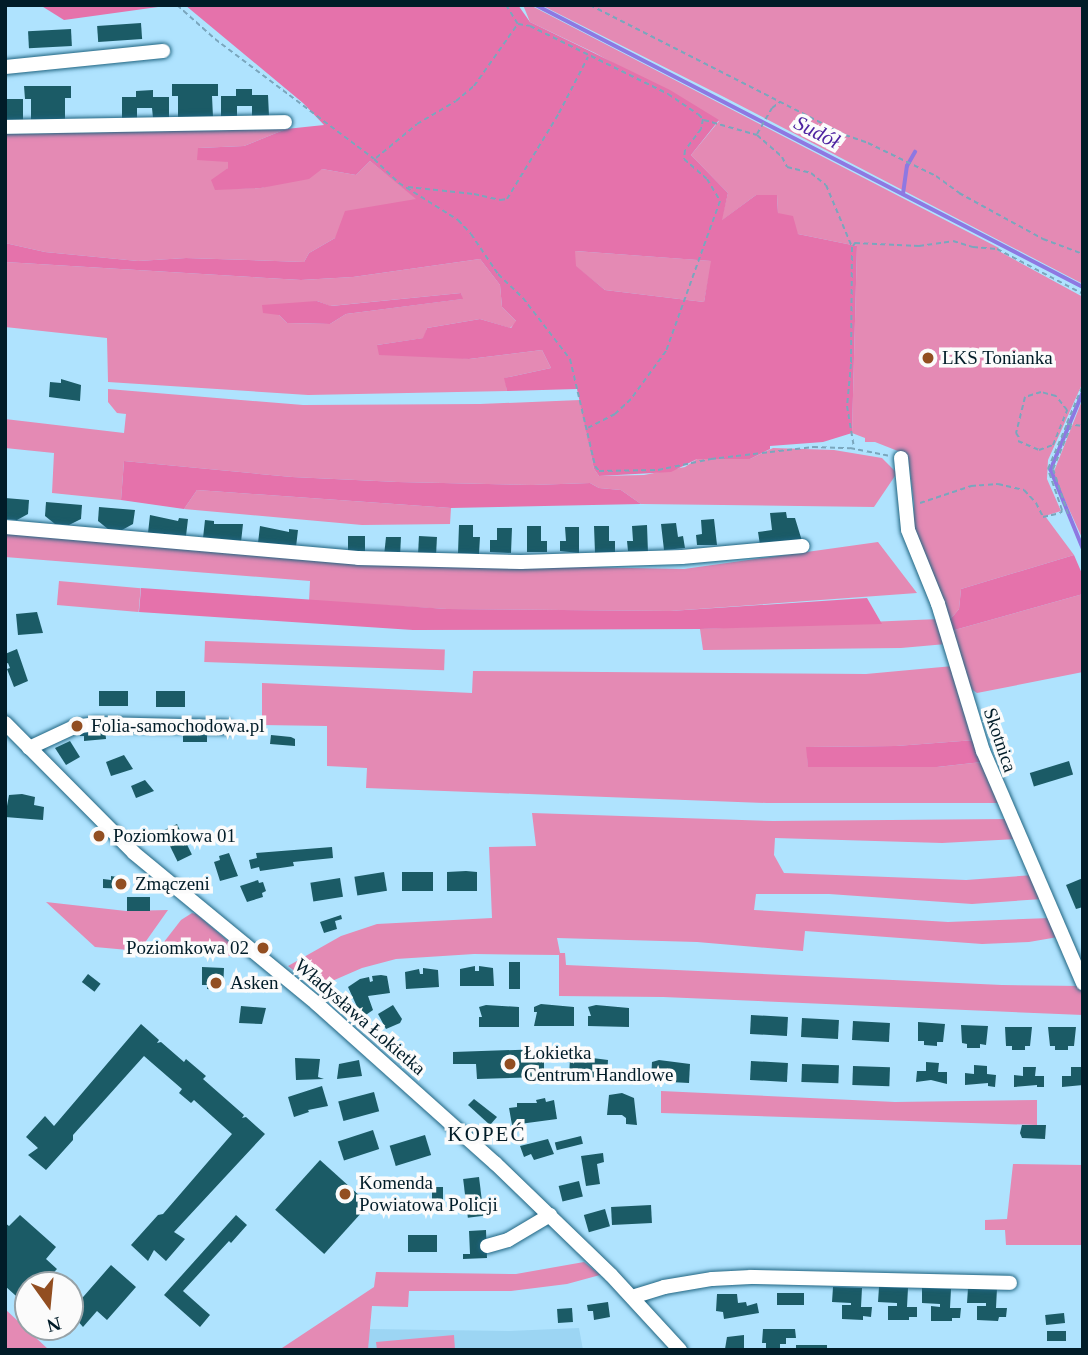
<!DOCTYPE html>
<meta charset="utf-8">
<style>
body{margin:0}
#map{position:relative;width:1088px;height:1355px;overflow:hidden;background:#afe3fe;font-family:"Times New Roman",serif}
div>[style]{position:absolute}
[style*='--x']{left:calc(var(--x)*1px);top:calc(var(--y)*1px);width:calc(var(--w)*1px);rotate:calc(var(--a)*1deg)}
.built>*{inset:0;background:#9cd5f3}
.green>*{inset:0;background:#e48ab4;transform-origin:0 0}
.forest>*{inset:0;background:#e572ab}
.stream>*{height:3.5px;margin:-1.75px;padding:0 1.75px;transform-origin:1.75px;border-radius:1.75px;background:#8e78e2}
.building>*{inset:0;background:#1b5b66;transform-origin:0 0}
.path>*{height:2px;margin-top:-1px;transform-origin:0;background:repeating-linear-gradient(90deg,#7aa6bd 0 5px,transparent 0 8.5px)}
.roads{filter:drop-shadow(0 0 2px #1f6481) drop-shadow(0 0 2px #1f6481)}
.minor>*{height:14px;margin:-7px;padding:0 7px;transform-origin:7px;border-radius:7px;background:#fff}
.dots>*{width:19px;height:19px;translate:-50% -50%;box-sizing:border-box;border:4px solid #fbfbfb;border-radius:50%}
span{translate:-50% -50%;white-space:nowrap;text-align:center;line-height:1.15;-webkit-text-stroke:7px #fbfbfb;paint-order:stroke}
.poi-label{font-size:19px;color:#011c28}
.left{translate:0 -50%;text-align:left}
.right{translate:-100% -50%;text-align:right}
.street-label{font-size:19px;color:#011c28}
.water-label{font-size:21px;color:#4d22a0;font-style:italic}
.neighbourhood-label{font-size:21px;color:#011c28;letter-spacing:2px}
.frame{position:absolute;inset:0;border:7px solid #011c28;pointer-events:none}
.north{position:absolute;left:14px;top:1271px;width:70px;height:70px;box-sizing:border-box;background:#fbfbfb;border:2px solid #97a2a7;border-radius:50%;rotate:165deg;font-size:19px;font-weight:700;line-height:28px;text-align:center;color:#011c28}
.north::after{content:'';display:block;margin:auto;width:24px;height:32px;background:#924e21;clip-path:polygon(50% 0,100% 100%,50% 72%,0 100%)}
</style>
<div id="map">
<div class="built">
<i style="clip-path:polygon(579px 1328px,583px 1350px,368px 1350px,369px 1329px,509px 1331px)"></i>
</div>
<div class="green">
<i style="clip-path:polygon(523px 5px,530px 5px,999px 248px,997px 250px,1083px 297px,1083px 382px,1048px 460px,1047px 479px,1061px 511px,1045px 516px,1074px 555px,961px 589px,959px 609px,948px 622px,914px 534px,914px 503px,908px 455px,875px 442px,865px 442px,865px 438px,852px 433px,857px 246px,798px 234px,778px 213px,777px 195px,756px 195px,721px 221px,728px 193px,691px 155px,719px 121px,595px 53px,530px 22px)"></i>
<i style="clip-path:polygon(541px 5px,1083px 5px,1083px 284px,724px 97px)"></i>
<i style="clip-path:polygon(286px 129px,244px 146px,198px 148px,228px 162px,228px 168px,215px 189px,261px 188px,322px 169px,356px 175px,370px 161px,417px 199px,335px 238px,309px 253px,304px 262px,186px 258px,138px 261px,45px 252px,5px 243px,5px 134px)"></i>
<i style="clip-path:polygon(575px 251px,712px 261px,704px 302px,605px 290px,575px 266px)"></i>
<i style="clip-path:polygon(evenodd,480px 259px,500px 285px,502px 307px,517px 322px,510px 328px,480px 319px,427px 328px,424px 338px,377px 345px,469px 359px,542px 350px,551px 368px,505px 378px,507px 391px,308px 395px,108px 382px,107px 338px,5px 327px,5px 262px,301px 280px,353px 277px,480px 259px,461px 293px,462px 299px,346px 314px,330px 324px,287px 323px,279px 315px,317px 301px,330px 306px,461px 293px)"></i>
<i style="clip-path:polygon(108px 389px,303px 405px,480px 404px,580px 400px,594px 469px,599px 476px,644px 475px,685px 467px,697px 459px,750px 459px,773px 448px,834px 450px,882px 458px,897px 473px,874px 507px,641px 504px,621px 490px,599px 488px,590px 483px,532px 485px,398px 482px,292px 477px,124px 461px,121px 500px,52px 493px,54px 453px,5px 448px,5px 419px,124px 433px,126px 414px,117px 413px,108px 402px)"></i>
<i style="clip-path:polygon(1083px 398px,1083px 540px,1053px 474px)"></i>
<i style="clip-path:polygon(197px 490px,451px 508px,450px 524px,362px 525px,184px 509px)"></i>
<i style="clip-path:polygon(5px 533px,360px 563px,684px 569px,878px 542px,917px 593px,670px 611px,447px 609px,309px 601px,310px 581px,5px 557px)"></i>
<i style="left:59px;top:581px;width:82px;height:24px;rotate:5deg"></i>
<i style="clip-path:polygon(1083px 594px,1083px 672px,977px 693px,967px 686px,951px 631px)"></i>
<i style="clip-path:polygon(939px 619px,946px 644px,901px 648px,703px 650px,700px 629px)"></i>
<i style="left:205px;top:641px;width:240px;height:21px;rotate:2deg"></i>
<i style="clip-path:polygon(953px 666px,975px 740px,896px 746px,807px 747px,808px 766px,937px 767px,982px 762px,999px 803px,767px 803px,366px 788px,367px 768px,327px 766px,327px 726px,262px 725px,262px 683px,472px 693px,473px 671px,866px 674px)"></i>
<i style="clip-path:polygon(532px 813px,773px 821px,1007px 819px,1017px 839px,942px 843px,775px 838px,774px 855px,784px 873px,966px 880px,1034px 875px,1042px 899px,972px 904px,829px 894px,756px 894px,754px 910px,948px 922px,1050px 918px,1058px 937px,1029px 942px,982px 944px,805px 931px,803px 951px,697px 942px,557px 938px,560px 953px,565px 953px,566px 965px,1002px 985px,1081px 986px,1083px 1015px,663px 997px,559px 996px,559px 955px,474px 954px,396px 959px,362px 968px,316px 988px,288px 966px,341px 936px,377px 924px,492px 918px,489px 847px,536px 846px)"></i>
<i style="clip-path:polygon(46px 902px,126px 911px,168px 910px,139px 951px,95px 947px)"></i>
<i style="clip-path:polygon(192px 913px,196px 914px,247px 957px,157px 951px,181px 920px)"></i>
<i style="clip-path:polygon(661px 1091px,895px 1102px,1037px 1100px,1037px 1125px,661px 1113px)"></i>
<i style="clip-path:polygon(1013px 1164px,1083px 1165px,1083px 1245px,1006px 1245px,1005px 1230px,985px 1230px,985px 1220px,1007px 1219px)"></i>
<i style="clip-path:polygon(584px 1262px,600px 1275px,567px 1284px,511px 1291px,409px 1291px,408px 1307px,372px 1306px,368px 1350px,279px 1350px,374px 1287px,376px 1272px,516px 1274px)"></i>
<i style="clip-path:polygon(5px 1309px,49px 1350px,5px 1350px)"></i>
<i style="clip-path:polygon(454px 1335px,455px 1350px,377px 1350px,376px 1342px)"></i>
</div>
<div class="forest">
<i style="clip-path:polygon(40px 5px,157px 5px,158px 7px,64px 20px)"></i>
<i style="clip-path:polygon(evenodd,185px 5px,518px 5px,530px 22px,670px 90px,719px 120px,691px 155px,728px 193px,722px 220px,756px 195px,777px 195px,778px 213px,793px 216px,798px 234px,857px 246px,852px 433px,823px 442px,770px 446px,770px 449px,750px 459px,697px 459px,671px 472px,599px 476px,594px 469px,577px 389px,507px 391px,504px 378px,551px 368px,542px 350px,469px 359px,379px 355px,377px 345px,423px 338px,427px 328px,480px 319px,511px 328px,516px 321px,502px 307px,500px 285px,480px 259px,353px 277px,301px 280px,5px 262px,5px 243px,45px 252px,138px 261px,186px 258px,304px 262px,309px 253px,335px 238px,345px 211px,416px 199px,370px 161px,356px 175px,322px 169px,309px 179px,261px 188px,215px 190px,211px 180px,228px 168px,228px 162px,197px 160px,198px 148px,244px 146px,286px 129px,324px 125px,303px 103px,185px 5px,575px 251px,711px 261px,704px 302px,605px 290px,576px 266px,575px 251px)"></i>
<i style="clip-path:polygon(461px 293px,463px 299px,346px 314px,330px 324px,287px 323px,279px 315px,263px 313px,262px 305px,317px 301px,331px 306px)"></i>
<i style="clip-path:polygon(124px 461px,292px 477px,398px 482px,532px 485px,590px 483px,599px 488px,621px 490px,641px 504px,451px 508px,197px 490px,184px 509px,121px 500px)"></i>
<i style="clip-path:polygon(1074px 555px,1083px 576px,1083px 594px,951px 631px,948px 622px,959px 609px,961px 589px)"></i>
<i style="clip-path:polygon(141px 588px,447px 609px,670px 611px,867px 598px,882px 624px,700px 629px,413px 630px,139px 612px)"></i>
<i style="clip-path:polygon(975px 740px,982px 762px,937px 767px,808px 767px,806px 747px,896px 746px)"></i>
</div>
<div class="stream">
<i style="--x:536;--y:5;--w:615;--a:27.27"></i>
<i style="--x:903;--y:194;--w:28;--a:-82"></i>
<i style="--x:907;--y:166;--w:16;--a:-60"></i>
<i style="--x:1083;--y:393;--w:83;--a:112.6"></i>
<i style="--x:1051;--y:470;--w:84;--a:67.7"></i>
</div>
<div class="building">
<i style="left:141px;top:23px;width:16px;height:44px;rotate:86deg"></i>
<i style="left:71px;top:29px;width:17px;height:43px;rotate:87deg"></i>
<i style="clip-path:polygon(172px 84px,218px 84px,218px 96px,212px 96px,213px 117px,178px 118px,178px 96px,172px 96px)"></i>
<i style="clip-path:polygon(24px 86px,71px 86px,71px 98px,65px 98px,65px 119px,31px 120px,31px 99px,25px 99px)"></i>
<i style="clip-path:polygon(236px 89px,252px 89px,252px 95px,268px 95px,269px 116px,252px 116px,252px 106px,237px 106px,237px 116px,221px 117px,221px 96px,236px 96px)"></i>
<i style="clip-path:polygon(153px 90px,153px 97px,169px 97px,169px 118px,153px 118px,152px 108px,137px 108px,137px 118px,122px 118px,122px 97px,136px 97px,136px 91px)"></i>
<i style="left:5px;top:99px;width:18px;height:21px"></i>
<i style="clip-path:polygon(61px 379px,81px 385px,80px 401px,49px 397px,50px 382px,61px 383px)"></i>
<i style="clip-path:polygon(5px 498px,29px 500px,28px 514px,17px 520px,5px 519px)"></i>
<i style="clip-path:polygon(46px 502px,82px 505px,81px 519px,69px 525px,55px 524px,45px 516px)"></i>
<i style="clip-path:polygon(99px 507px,135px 510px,133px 524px,122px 530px,108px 529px,98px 521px)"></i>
<i style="clip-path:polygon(786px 512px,787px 518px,795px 518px,802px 541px,760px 545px,758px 532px,772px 530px,770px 513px)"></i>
<i style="clip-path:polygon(150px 515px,178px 521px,179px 518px,188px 519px,186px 536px,148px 533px)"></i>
<i style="clip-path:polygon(714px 519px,717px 545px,697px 545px,696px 535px,702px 534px,701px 520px)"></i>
<i style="clip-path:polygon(205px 520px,214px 521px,214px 524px,243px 524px,241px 542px,203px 538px)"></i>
<i style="clip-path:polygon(676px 523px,678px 537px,683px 536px,685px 548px,664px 550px,661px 524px)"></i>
<i style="clip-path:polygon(459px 525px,473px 525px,473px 537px,480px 537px,479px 554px,458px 553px)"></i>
<i style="clip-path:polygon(647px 525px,648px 553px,628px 551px,627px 541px,633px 541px,632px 526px)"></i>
<i style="clip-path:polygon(260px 526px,289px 532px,289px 529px,298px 530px,296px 547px,258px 543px)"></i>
<i style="clip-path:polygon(527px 526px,541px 526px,541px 541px,547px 541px,547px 552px,527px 552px)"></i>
<i style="clip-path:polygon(594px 526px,609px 526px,609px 541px,615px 541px,615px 552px,595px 553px)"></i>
<i style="clip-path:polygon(565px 527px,579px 527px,579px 553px,560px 551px,560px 541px,566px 541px)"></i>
<i style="clip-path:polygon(497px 528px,512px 528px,511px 553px,490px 552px,490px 540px,497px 540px)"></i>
<i style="left:348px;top:536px;width:17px;height:19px"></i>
<i style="left:419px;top:536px;width:18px;height:23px;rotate:3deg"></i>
<i style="clip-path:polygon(386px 537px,401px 537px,400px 556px,384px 556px)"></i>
<i style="clip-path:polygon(37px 612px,43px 633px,18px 635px,16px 614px)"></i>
<i style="clip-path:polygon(17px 649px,28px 681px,14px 687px,7px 669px,10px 668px,8px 663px,5px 664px,5px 654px)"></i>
<i style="left:99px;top:691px;width:29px;height:15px"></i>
<i style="left:156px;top:691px;width:29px;height:16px"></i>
<i style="clip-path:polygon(105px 728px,106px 739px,84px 741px,84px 736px,80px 736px,79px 731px)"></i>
<i style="left:183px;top:733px;width:24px;height:9px"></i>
<i style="clip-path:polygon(271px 735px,291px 737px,295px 739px,295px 746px,270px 744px)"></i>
<i style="clip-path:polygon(70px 741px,80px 757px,66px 765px,55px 748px)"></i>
<i style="clip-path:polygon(124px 755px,133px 769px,111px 776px,106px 762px)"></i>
<i style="left:1069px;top:761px;width:14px;height:41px;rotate:73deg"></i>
<i style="clip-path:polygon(145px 780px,154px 791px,136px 798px,131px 786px)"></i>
<i style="clip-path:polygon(22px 794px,35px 797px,34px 805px,44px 807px,43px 820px,5px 817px,9px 795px)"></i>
<i style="left:177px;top:824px;width:34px;height:16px;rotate:64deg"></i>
<i style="clip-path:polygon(332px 847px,333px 858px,293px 862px,294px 866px,260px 871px,259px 867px,251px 869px,249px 860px,257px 858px,256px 853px)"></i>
<i style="clip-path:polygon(229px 853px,238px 876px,220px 881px,214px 862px,220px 860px,219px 856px)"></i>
<i style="clip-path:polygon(466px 871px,477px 872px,477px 891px,447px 891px,447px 872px)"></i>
<i style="left:384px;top:872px;width:19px;height:30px;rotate:81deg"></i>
<i style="left:402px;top:872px;width:31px;height:19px"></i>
<i style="clip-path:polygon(111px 876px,129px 879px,129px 889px,103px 888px,103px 879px,111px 880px)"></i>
<i style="left:340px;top:878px;width:19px;height:30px;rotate:81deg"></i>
<i style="clip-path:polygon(1083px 878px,1083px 907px,1076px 909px,1066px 885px)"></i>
<i style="clip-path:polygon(258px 880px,259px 883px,263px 882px,266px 891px,262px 893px,263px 897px,247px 902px,240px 886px)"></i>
<i style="left:127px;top:897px;width:23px;height:14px"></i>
<i style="clip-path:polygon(341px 915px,342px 919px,335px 921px,337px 929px,324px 933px,320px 922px)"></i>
<i style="left:509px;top:962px;width:11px;height:27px"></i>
<i style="clip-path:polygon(475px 966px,475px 971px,479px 971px,479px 966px,493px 968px,494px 986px,460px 986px,460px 969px)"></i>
<i style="clip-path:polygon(202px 967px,224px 968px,223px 990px,207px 989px,207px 985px,202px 985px)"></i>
<i style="clip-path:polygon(423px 968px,438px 970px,439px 987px,406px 989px,405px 972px,419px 969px,420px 974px,423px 974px)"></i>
<i style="left:88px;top:974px;width:16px;height:10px;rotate:38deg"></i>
<i style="clip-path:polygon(381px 975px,387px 976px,390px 993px,368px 996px,373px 1010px,360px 1019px,355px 1014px,359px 1011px,348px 987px,360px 979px,369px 977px,370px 982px,373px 981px,372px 976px)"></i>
<i style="clip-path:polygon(541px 1004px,574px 1007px,574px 1026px,534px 1026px,537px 1012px,534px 1012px,534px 1007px)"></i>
<i style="clip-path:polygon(393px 1005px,402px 1019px,400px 1023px,386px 1029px,378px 1014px)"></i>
<i style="clip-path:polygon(486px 1005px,519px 1007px,519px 1027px,479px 1027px,479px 1017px,482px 1017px,479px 1007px)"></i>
<i style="clip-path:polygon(596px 1005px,629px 1008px,629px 1027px,588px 1026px,588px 1016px,591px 1016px,588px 1007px)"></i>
<i style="clip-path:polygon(241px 1006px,266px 1008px,262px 1024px,239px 1023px)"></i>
<i style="left:751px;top:1015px;width:37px;height:19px;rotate:3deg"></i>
<i style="left:802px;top:1018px;width:37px;height:19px;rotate:3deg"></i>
<i style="left:853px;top:1021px;width:37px;height:19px;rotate:3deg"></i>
<i style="clip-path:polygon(918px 1022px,945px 1024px,943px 1042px,937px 1042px,937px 1046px,924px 1045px,924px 1041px,918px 1041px)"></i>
<i style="clip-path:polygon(141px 1024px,159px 1040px,157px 1043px,161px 1042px,184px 1062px,186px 1059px,206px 1076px,203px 1079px,244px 1115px,242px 1118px,246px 1117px,265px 1134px,174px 1232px,185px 1239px,166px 1261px,154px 1250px,148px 1261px,131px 1245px,158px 1215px,163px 1214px,232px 1134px,194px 1100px,191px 1103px,179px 1093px,182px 1089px,152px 1063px,144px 1056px,73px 1135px,73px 1140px,46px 1170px,28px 1155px,38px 1148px,26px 1137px,45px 1116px,54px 1126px)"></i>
<i style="clip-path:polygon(961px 1025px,988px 1026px,986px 1045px,980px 1044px,980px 1048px,967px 1048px,967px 1044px,962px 1043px)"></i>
<i style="clip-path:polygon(1005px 1027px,1032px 1027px,1030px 1046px,1025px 1046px,1025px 1050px,1012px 1050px,1012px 1046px,1006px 1046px)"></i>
<i style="clip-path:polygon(1048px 1027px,1076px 1027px,1074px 1046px,1068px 1046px,1068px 1050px,1055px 1050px,1055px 1046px,1050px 1046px)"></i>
<i style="clip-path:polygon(544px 1049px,544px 1077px,477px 1079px,476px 1064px,453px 1064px,453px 1052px)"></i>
<i style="clip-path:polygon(577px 1056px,608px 1060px,607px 1079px,569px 1077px,570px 1058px)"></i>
<i style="clip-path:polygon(295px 1058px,320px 1059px,318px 1077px,324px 1079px,296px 1080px)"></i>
<i style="clip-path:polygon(359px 1060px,362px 1076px,337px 1079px,339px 1064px)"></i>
<i style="clip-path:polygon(659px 1060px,690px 1064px,689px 1083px,651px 1081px,652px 1062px)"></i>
<i style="left:751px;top:1061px;width:37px;height:19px;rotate:3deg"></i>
<i style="clip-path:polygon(926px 1062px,939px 1063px,938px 1072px,947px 1072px,947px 1084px,931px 1080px,916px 1082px,917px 1071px,926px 1071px)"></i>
<i style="left:802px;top:1064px;width:37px;height:18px;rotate:2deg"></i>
<i style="clip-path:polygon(974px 1065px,987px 1066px,987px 1074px,996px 1075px,995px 1087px,988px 1086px,988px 1083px,965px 1085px,965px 1073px,974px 1074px)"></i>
<i style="left:853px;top:1066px;width:37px;height:19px;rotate:2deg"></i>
<i style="clip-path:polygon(1023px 1067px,1036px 1067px,1035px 1076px,1044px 1076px,1044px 1087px,1037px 1087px,1037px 1085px,1014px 1087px,1014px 1075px,1023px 1076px)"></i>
<i style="clip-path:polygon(1071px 1067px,1083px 1067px,1083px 1085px,1062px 1087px,1062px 1076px,1071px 1076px)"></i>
<i style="clip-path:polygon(322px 1086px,328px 1106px,308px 1110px,309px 1112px,294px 1117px,288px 1097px)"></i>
<i style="left:374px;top:1092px;width:20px;height:37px;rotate:75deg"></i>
<i style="clip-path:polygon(622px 1093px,634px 1098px,637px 1125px,626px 1124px,626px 1118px,622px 1115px,607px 1115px,609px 1095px)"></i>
<i style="clip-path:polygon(545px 1098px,546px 1102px,554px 1100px,557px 1119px,512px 1125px,509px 1108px,517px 1107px,517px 1103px,537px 1103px,536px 1100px)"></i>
<i style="clip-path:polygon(474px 1099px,497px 1117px,490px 1125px,468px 1105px)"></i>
<i style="clip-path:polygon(1022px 1125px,1046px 1125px,1045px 1139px,1022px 1138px,1020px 1133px)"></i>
<i style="left:373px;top:1130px;width:20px;height:37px;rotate:72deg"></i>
<i style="left:425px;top:1135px;width:21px;height:37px;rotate:73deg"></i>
<i style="left:581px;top:1136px;width:8px;height:27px;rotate:76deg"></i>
<i style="clip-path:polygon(548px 1139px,554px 1154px,534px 1160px,531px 1154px,524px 1157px,520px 1146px)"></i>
<i style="clip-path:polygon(603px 1153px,604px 1162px,597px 1164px,600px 1184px,586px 1186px,581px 1156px)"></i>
<i style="left:320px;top:1160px;width:66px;height:67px;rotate:42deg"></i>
<i style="left:479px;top:1177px;width:39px;height:16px;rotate:83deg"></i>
<i style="left:579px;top:1181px;width:16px;height:21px;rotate:76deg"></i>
<i style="left:432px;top:1187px;width:11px;height:14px"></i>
<i style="left:651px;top:1205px;width:18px;height:40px;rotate:87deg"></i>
<i style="left:605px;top:1209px;width:18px;height:22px;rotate:74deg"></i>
<i style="clip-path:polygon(20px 1215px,56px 1247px,46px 1259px,57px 1269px,42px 1285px,28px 1285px,25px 1304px,5px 1286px,5px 1223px,9px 1226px)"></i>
<i style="clip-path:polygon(236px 1215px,247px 1225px,231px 1243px,229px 1241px,183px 1291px,210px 1315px,200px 1327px,164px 1295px)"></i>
<i style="clip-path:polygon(486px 1230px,487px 1258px,463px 1259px,463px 1254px,470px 1254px,469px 1231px)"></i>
<i style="left:408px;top:1235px;width:29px;height:17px"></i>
<i style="clip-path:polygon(111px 1265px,136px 1287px,107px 1320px,97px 1311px,83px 1327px,70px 1312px)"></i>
<i style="clip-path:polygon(833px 1287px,862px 1288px,861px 1307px,872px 1307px,871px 1317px,863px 1316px,863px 1320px,842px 1319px,842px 1305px,851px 1305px,851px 1303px,832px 1302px)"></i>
<i style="clip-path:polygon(879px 1287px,908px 1288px,907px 1307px,917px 1307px,917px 1317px,909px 1317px,909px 1320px,888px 1320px,888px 1306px,897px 1306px,897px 1303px,878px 1302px)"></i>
<i style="clip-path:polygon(922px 1288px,951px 1289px,950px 1308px,961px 1308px,960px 1318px,952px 1318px,952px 1321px,931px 1321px,931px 1306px,940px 1307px,940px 1304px,922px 1303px)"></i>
<i style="clip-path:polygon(968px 1288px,997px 1288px,996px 1308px,1007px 1308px,1006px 1317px,999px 1317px,998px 1321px,977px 1320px,977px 1306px,986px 1306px,986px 1303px,967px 1303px)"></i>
<i style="left:777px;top:1293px;width:27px;height:12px"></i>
<i style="clip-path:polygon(717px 1294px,737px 1294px,738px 1303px,746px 1302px,747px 1306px,757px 1303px,759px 1313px,724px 1319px,723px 1312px,716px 1311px)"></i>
<i style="clip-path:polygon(608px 1302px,610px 1317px,594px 1320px,593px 1311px,588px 1311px,587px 1305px)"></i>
<i style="left:572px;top:1308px;width:14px;height:15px;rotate:86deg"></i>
<i style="left:1064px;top:1313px;width:10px;height:19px;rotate:84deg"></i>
<i style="clip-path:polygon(763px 1329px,795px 1329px,796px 1338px,786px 1338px,786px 1344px,780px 1344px,780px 1350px,766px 1350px,766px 1343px,762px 1343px)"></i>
<i style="left:1047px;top:1331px;width:19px;height:10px"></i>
<i style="clip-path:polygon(744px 1335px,744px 1350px,725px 1349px,727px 1337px)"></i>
<i style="left:796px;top:1345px;width:31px;height:5px"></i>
</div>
<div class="path">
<i style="--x:177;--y:5;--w:51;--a:41.8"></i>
<i style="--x:215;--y:39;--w:199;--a:37"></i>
<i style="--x:374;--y:159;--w:35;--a:44"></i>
<i style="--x:399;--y:183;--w:70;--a:32.1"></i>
<i style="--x:458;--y:220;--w:19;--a:47"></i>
<i style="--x:471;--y:234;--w:48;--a:56"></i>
<i style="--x:498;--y:274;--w:35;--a:44"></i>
<i style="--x:523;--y:298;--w:77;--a:52.4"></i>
<i style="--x:570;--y:359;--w:110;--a:76.8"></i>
<i style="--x:595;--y:466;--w:6;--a:51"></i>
<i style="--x:599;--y:471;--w:59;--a:-1"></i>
<i style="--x:658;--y:470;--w:54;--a:-11.7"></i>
<i style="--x:711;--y:459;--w:103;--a:-6.7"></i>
<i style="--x:813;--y:447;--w:37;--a:2"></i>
<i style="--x:850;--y:448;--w:41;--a:11.3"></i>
<i style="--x:506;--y:5;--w:22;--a:58"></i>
<i style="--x:518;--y:24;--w:12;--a:9"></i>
<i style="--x:530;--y:26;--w:154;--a:26.2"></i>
<i style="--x:668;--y:94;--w:36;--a:34"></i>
<i style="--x:698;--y:114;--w:7;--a:45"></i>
<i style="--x:703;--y:119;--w:10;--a:101"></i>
<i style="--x:701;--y:129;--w:26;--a:127"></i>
<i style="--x:685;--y:150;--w:9;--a:96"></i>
<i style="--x:684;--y:159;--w:30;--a:41"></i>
<i style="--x:707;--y:179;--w:26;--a:59"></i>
<i style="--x:720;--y:201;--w:159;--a:109.8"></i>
<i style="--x:666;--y:351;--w:59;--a:126.1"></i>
<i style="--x:631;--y:399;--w:22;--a:137"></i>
<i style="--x:615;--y:414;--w:30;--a:153"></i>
<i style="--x:590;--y:5;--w:286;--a:27"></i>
<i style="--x:845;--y:135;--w:24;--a:19"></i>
<i style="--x:868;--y:143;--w:76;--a:25.9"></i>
<i style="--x:936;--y:176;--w:29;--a:36"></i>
<i style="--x:959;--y:193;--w:96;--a:28.7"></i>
<i style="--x:1043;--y:239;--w:43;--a:20.6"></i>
<i style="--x:704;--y:120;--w:55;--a:15.8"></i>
<i style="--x:757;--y:135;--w:33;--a:41"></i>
<i style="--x:782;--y:157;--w:11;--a:63"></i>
<i style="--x:787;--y:167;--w:25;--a:14"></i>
<i style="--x:811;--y:173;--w:19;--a:39"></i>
<i style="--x:826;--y:185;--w:67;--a:67.2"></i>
<i style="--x:852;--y:247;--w:117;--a:90.5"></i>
<i style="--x:851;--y:364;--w:42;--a:95.4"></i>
<i style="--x:847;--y:406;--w:43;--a:80.5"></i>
<i style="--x:757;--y:134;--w:30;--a:-60"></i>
<i style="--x:772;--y:108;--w:10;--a:-37"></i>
<i style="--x:376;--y:158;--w:53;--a:-39.7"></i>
<i style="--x:417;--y:124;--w:45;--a:-30.5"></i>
<i style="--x:456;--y:101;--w:23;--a:-40"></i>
<i style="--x:474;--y:86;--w:75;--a:-54.8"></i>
<i style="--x:408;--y:187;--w:66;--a:6.1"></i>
<i style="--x:474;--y:194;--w:27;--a:13"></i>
<i style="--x:500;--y:200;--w:7;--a:-8"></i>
<i style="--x:507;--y:199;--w:100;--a:-58.8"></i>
<i style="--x:559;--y:113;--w:63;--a:-62.6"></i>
<i style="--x:853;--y:246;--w:4;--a:-56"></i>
<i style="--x:855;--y:243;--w:64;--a:2.7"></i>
<i style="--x:919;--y:246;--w:34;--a:-8"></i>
<i style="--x:953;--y:241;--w:21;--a:17"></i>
<i style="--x:973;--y:247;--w:24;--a:5"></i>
<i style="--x:997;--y:249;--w:97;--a:27.6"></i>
<i style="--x:1067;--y:423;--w:41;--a:-67.2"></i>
<i style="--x:1018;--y:441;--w:23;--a:23"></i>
<i style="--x:1039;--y:450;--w:15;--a:-20"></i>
<i style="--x:1053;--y:445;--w:38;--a:-68"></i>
<i style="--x:1067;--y:410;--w:18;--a:-128"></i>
<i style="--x:1056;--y:396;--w:16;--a:-165"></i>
<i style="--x:1041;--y:392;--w:17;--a:163"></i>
<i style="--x:1025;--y:397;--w:37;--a:104"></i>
<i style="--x:1016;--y:433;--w:7;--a:56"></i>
<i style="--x:920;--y:503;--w:54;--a:-18.4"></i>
<i style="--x:971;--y:486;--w:27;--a:-4"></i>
<i style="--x:998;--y:484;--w:27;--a:13"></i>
<i style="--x:1024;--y:490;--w:18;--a:47"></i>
<i style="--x:1036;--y:503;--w:16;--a:63"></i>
<i style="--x:1043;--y:517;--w:18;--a:-13"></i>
<i style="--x:1061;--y:513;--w:3;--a:-72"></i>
<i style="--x:1062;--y:510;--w:43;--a:-108.9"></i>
<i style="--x:1048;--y:469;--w:49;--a:-67.1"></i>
<i style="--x:1067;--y:424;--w:16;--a:7"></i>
<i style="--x:1068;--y:514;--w:47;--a:-108.4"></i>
<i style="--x:1053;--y:469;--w:47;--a:-67.3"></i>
</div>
<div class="roads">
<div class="minor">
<i style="--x:5;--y:67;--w:159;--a:-5.8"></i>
<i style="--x:5;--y:127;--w:280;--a:-1"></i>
<i style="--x:901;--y:458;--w:72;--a:84.4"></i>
<i style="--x:908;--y:530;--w:80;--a:67.9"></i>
<i style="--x:938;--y:604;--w:154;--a:73"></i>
<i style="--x:983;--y:751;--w:253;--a:66.7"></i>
<i style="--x:5;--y:527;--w:354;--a:5"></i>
<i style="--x:358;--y:558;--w:163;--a:1.4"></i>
<i style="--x:521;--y:562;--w:161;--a:-1.8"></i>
<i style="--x:682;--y:557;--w:121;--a:-5.2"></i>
<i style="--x:5;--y:723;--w:183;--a:45.2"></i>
<i style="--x:134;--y:853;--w:237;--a:39.5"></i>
<i style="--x:317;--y:1004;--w:239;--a:41.8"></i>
<i style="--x:495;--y:1163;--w:161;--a:44"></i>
<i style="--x:611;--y:1275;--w:102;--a:47.4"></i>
<i style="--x:29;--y:748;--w:50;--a:-25"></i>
<i style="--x:74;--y:727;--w:21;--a:-8"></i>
<i style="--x:95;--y:724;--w:132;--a:1.3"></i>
<i style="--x:487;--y:1246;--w:22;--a:-16"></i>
<i style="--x:508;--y:1240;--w:49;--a:-30.8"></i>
<i style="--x:632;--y:1297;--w:34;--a:-17"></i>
<i style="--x:664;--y:1287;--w:49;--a:-9.5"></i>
<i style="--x:712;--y:1279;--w:39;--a:-3"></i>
<i style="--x:751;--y:1277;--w:259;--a:1.3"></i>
</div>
</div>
<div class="dots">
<i style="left:928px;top:358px;background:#924e21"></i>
<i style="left:77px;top:726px;background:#924e21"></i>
<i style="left:99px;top:836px;background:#924e21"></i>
<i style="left:121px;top:884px;background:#924e21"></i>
<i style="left:263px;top:948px;background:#924e21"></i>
<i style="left:216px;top:983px;background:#924e21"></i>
<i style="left:510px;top:1064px;background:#924e21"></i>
<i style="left:345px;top:1194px;background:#924e21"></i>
</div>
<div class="poi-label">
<span class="left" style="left:942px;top:358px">LKS Tonianka</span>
<span class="left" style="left:91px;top:726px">Folia-samochodowa.pl</span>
<span class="left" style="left:113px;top:836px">Poziomkowa 01</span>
<span class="left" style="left:135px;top:884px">Zmączeni</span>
<span class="right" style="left:249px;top:948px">Poziomkowa 02</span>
<span class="left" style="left:230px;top:983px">Asken</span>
<span class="left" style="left:524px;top:1064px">Łokietka<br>Centrum Handlowe</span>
<span class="left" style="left:359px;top:1194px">Komenda<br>Powiatowa Policji</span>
</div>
<div class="street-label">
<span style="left:1000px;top:740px;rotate:71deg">Skotnica</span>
<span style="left:360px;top:1017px;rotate:41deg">Władysława Łokietka</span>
</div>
<div class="water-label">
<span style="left:817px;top:132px;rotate:27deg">Sudół</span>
</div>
<div class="neighbourhood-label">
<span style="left:487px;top:1134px">KOPEĆ</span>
</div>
<div class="frame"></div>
<div class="north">N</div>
</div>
